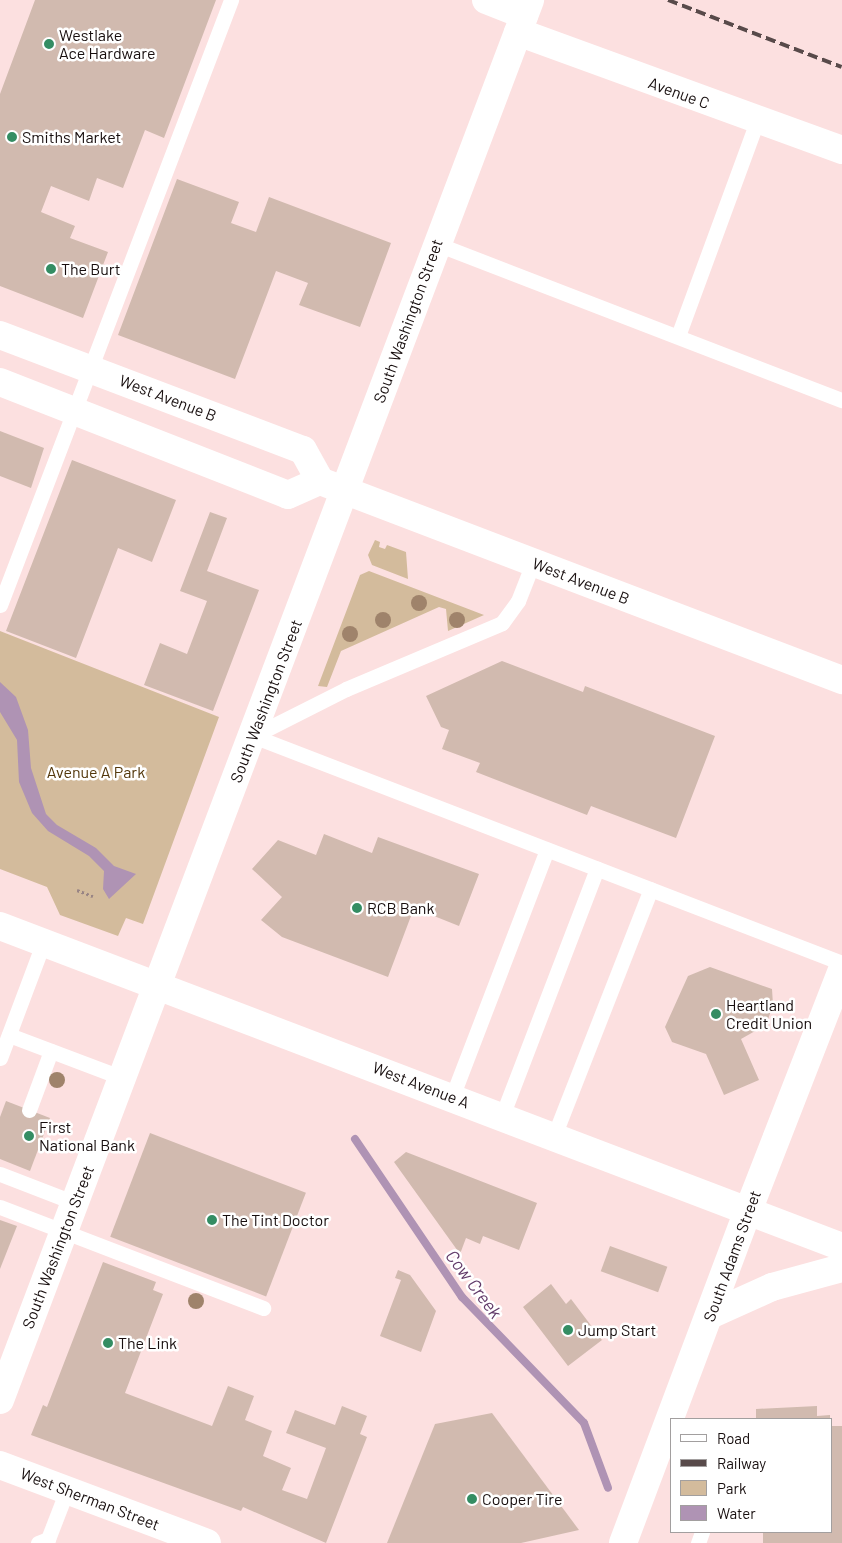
<!DOCTYPE html>
<style>
body{margin:0}
#map{position:relative;width:842px;height:1543px;overflow:hidden;background:#fce0e0;font-family:Barlow,sans-serif}
div>[style]{position:absolute}
[style*='--x']{left:calc(var(--x)*1px);top:calc(var(--y)*1px);width:calc(var(--w)*1px);rotate:calc(var(--a)*1deg)}
.green>*{inset:0;background:#d3bb9c}
.water>*{inset:0;background:#af93b4}
.stream>*{height:8px;margin:-4px;padding:0 4px;transform-origin:4px;border-radius:4px;background:#af93b4}
.building>*{inset:0;background:#d1baaf;transform-origin:0 0}
.path>*{height:3px;margin-top:-1.5px;transform-origin:0;background:repeating-linear-gradient(90deg,#988484 0 2.5px,transparent 0 5px)}
.service>*{height:15px;margin:-7.5px;padding:0 7.5px;transform-origin:7.5px;border-radius:7.5px;background:#fff}
.minor>*{height:28px;margin:-14px;padding:0 14px;transform-origin:14px;border-radius:14px;background:#fff}
.tertiary>*{height:28px;margin:-14px;padding:0 14px;transform-origin:14px;border-radius:14px;background:#fff}
.primary>*{height:28px;margin:-14px;padding:0 14px;transform-origin:14px;border-radius:14px;background:#fff}
.rail>*{height:4px;margin-top:-2px;transform-origin:0;background:repeating-linear-gradient(90deg,#584a4a 0 10px,transparent 0 15px)}
.trees>*{width:16px;height:16px;margin:-8px;border-radius:50%;background:#9f836b}
.dots>*{width:14px;height:14px;translate:-50% -50%;box-sizing:border-box;border:2px solid #fff;border-radius:50%}
span{translate:-50% -50%;white-space:nowrap;text-align:center;line-height:1.15;-webkit-text-stroke:5px #fff;paint-order:stroke}
.poi-label{font-size:16px;color:#170e0e}
.left{translate:0 -50%;text-align:left}
.street-label{font-size:16px;color:#170e0e}
.park-label{font-size:16px;color:#53370b}
.water-label{font-size:18px;color:#623b69;font-style:italic}
.legend{position:absolute;left:670px;top:1418px;width:162px;height:115px;box-sizing:border-box;background:#fff;border:1px solid #a29f9f;margin:0;padding:6px 9px;list-style:none;font-size:15px;color:#170e0e}
.legend li{display:flex;align-items:center;gap:10px;height:25px}
.legend b{width:25px;border:1px solid #a29f9f}
</style>
<div id="map">
<div class="green">
<i style="clip-path:polygon(375px 540px,380px 542px,379px 547px,385px 549px,387px 545px,406px 552px,408px 579px,372px 565px,368px 555px)"></i>
<i style="clip-path:polygon(369px 571px,484px 615px,448px 631px,446px 609px,439px 607px,341px 651px,327px 687px,318px 686px,360px 575px)"></i>
<i style="clip-path:polygon(0 631px,219px 717px,143px 924px,126px 918px,118px 936px,60px 915px,47px 887px,0 869px)"></i>
</div>
<div class="water">
<i style="clip-path:polygon(0 682px,16px 697px,28px 730px,31px 768px,46px 814px,57px 825px,96px 848px,114px 866px,136px 874px,109px 899px,103px 889px,104px 871px,89px 856px,48px 831px,32px 813px,19px 782px,17px 740px,0 712px)"></i>
</div>
<div class="stream">
<i style="--x:355;--y:1139;--w:191;--a:55.9"></i>
<i style="--x:462;--y:1297;--w:175;--a:45.9"></i>
<i style="--x:584;--y:1423;--w:69;--a:69.7"></i>
</div>
<div class="building">
<i style="clip-path:polygon(35px 0,216px 0,164px 138px,145px 130px,123px 188px,97px 178px,89px 201px,51px 186px,41px 212px,75px 226px,70px 238px,108px 252px,83px 318px,0 286px,0 94px)"></i>
<i style="clip-path:polygon(177px 179px,239px 202px,231px 223px,256px 232px,269px 197px,391px 243px,360px 327px,299px 305px,308px 283px,276px 271px,235px 379px,118px 335px)"></i>
<i style="clip-path:polygon(0 431px,44px 448px,31px 488px,0 476px)"></i>
<i style="clip-path:polygon(72px 460px,176px 500px,152px 562px,118px 548px,76px 658px,6px 631px)"></i>
<i style="clip-path:polygon(210px 512px,227px 518px,207px 571px,259px 590px,213px 711px,144px 685px,160px 643px,187px 654px,207px 601px,180px 591px)"></i>
<i style="clip-path:polygon(502px 661px,583px 692px,585px 686px,715px 736px,676px 838px,591px 806px,587px 815px,476px 772px,480px 763px,442px 749px,449px 730px,441px 727px,426px 696px)"></i>
<i style="clip-path:polygon(324px 834px,372px 853px,378px 837px,479px 874px,459px 926px,414px 908px,388px 977px,282px 937px,261px 920px,282px 897px,252px 869px,278px 840px,316px 855px)"></i>
<i style="clip-path:polygon(710px 967px,772px 989px,773px 1005px,766px 1025px,741px 1039px,759px 1080px,724px 1095px,706px 1054px,672px 1042px,665px 1027px,688px 976px)"></i>
<i style="clip-path:polygon(6px 1101px,50px 1118px,30px 1171px,0 1159px,0 1117px)"></i>
<i style="left:150px;top:1133px;width:167px;height:111px;rotate:21deg"></i>
<i style="clip-path:polygon(406px 1152px,537px 1203px,519px 1250px,483px 1236px,480px 1244px,466px 1238px,460px 1254px,394px 1162px)"></i>
<i style="clip-path:polygon(0 1220px,17px 1226px,0 1269px)"></i>
<i style="left:610px;top:1246px;width:61px;height:27px;rotate:20deg"></i>
<i style="clip-path:polygon(103px 1262px,156px 1282px,153px 1290px,163px 1294px,125px 1393px,212px 1426px,228px 1386px,254px 1396px,245px 1420px,272px 1431px,263px 1456px,291px 1468px,282px 1490px,307px 1499px,326px 1448px,286px 1433px,295px 1410px,335px 1425px,342px 1406px,367px 1416px,360px 1434px,367px 1437px,326px 1543px,243px 1507px,241px 1511px,31px 1435px,43px 1405px,47px 1407px)"></i>
<i style="clip-path:polygon(398px 1270px,410px 1275px,436px 1311px,421px 1352px,380px 1336px,401px 1280px,395px 1278px)"></i>
<i style="clip-path:polygon(551px 1284px,566px 1304px,571px 1299px,602px 1340px,568px 1366px,523px 1307px)"></i>
<i style="clip-path:polygon(817px 1406px,817px 1416px,830px 1415px,830px 1419px,756px 1419px,756px 1409px)"></i>
<i style="clip-path:polygon(492px 1413px,579px 1530px,521px 1543px,387px 1543px,435px 1424px)"></i>
<i style="clip-path:polygon(831px 1426px,842px 1426px,842px 1543px,763px 1543px,763px 1532px,831px 1532px)"></i>
</div>
<div class="path">
<i style="--x:77;--y:890;--w:17;--a:21"></i>
</div>
<div class="service">
<i style="--x:437;--y:244;--w:434;--a:21.1"></i>
<i style="--x:678;--y:336;--w:229;--a:-69.8"></i>
<i style="--x:0;--y:605;--w:648;--a:-69.1"></i>
<i style="--x:253;--y:736;--w:631;--a:21.08"></i>
<i style="--x:253;--y:736;--w:104;--a:-26.8"></i>
<i style="--x:346;--y:689;--w:169;--a:-22.9"></i>
<i style="--x:502;--y:623;--w:27;--a:-54"></i>
<i style="--x:518;--y:601;--w:41;--a:-68.5"></i>
<i style="--x:9;--y:1035;--w:122;--a:20.7"></i>
<i style="--x:0;--y:1058;--w:125;--a:-69.4"></i>
<i style="--x:452;--y:1097;--w:265;--a:-69"></i>
<i style="--x:29;--y:1110;--w:63;--a:-69.6"></i>
<i style="--x:502;--y:1116;--w:265;--a:-69"></i>
<i style="--x:554;--y:1136;--w:265;--a:-68.6"></i>
<i style="--x:0;--y:1174;--w:80;--a:21.1"></i>
<i style="--x:0;--y:1207;--w:282;--a:21"></i>
<i style="--x:38;--y:1543;--w:11;--a:-22"></i>
<i style="--x:48;--y:1539;--w:53;--a:-68.8"></i>
<i style="--x:698;--y:1543;--w:12;--a:-70"></i>
</div>
<div class="minor">
<i style="--x:486;--y:0;--w:41;--a:21.5"></i>
<i style="--x:518;--y:32;--w:345;--a:20"></i>
<i style="--x:0;--y:335;--w:324;--a:20.8"></i>
<i style="--x:303;--y:450;--w:35;--a:61"></i>
<i style="--x:320;--y:481;--w:559;--a:20.87"></i>
<i style="--x:0;--y:382;--w:309;--a:21.4"></i>
<i style="--x:288;--y:495;--w:35;--a:-24"></i>
<i style="--x:748;--y:1211;--w:259;--a:-68.7"></i>
<i style="--x:0;--y:1400;--w:1497;--a:-69.26"></i>
<i style="--x:0;--y:1465;--w:221;--a:20.6"></i>
</div>
<div class="tertiary">
<i style="--x:623;--y:1543;--w:355;--a:-69.4"></i>
</div>
<div class="primary">
<i style="--x:0;--y:926;--w:901;--a:20.87"></i>
<i style="--x:710;--y:1315;--w:68;--a:-24.3"></i>
<i style="--x:772;--y:1287;--w:73;--a:-15.2"></i>
</div>
<div class="rail">
<i style="--x:668;--y:0;--w:186;--a:21.1"></i>
</div>
<div class="trees">
<i style="left:419px;top:603px"></i>
<i style="left:383px;top:620px"></i>
<i style="left:457px;top:620px"></i>
<i style="left:350px;top:634px"></i>
<i style="left:57px;top:1080px"></i>
<i style="left:196px;top:1301px"></i>
</div>
<div class="dots">
<i style="left:49px;top:44px;background:#348d63"></i>
<i style="left:12px;top:137px;background:#348d63"></i>
<i style="left:51px;top:269px;background:#348d63"></i>
<i style="left:357px;top:908px;background:#348d63"></i>
<i style="left:716px;top:1014px;background:#348d63"></i>
<i style="left:29px;top:1136px;background:#348d63"></i>
<i style="left:212px;top:1220px;background:#348d63"></i>
<i style="left:568px;top:1330px;background:#348d63"></i>
<i style="left:108px;top:1343px;background:#348d63"></i>
<i style="left:472px;top:1499px;background:#348d63"></i>
</div>
<div class="poi-label">
<span class="left" style="left:59px;top:44px">Westlake<br>Ace Hardware</span>
<span class="left" style="left:22px;top:137px">Smiths Market</span>
<span class="left" style="left:61px;top:269px">The Burt</span>
<span class="left" style="left:367px;top:908px">RCB Bank</span>
<span class="left" style="left:726px;top:1014px">Heartland<br>Credit Union</span>
<span class="left" style="left:39px;top:1136px">First<br>National Bank</span>
<span class="left" style="left:222px;top:1220px">The Tint Doctor</span>
<span class="left" style="left:578px;top:1330px">Jump Start</span>
<span class="left" style="left:118px;top:1343px">The Link</span>
<span class="left" style="left:482px;top:1499px">Cooper Tire</span>
</div>
<div class="street-label">
<span style="left:679px;top:93px;rotate:20deg">Avenue C</span>
<span style="left:408px;top:321px;rotate:-70deg">South Washington Street</span>
<span style="left:168px;top:398px;rotate:21deg">West Avenue B</span>
<span style="left:581px;top:581px;rotate:21deg">West Avenue B</span>
<span style="left:266px;top:701px;rotate:-69deg">South Washington Street</span>
<span style="left:421px;top:1085px;rotate:21deg">West Avenue A</span>
<span style="left:58px;top:1247px;rotate:-69deg">South Washington Street</span>
<span style="left:732px;top:1256px;rotate:-70deg">South Adams Street</span>
<span style="left:90px;top:1499px;rotate:21deg">West Sherman Street</span>
</div>
<div class="park-label">
<span style="left:96px;top:772px">Avenue A Park</span>
</div>
<div class="water-label">
<span style="left:474px;top:1284px;rotate:53deg">Cow Creek</span>
</div>
<ul class="legend">
<li><b style="height:6px;background:#fff"></b>Road</li>
<li><b style="height:6px;background:#584a4a"></b>Railway</li>
<li><b style="height:14px;background:#d3bb9c"></b>Park</li>
<li><b style="height:14px;background:#af93b4"></b>Water</li>
</ul>
</div>
